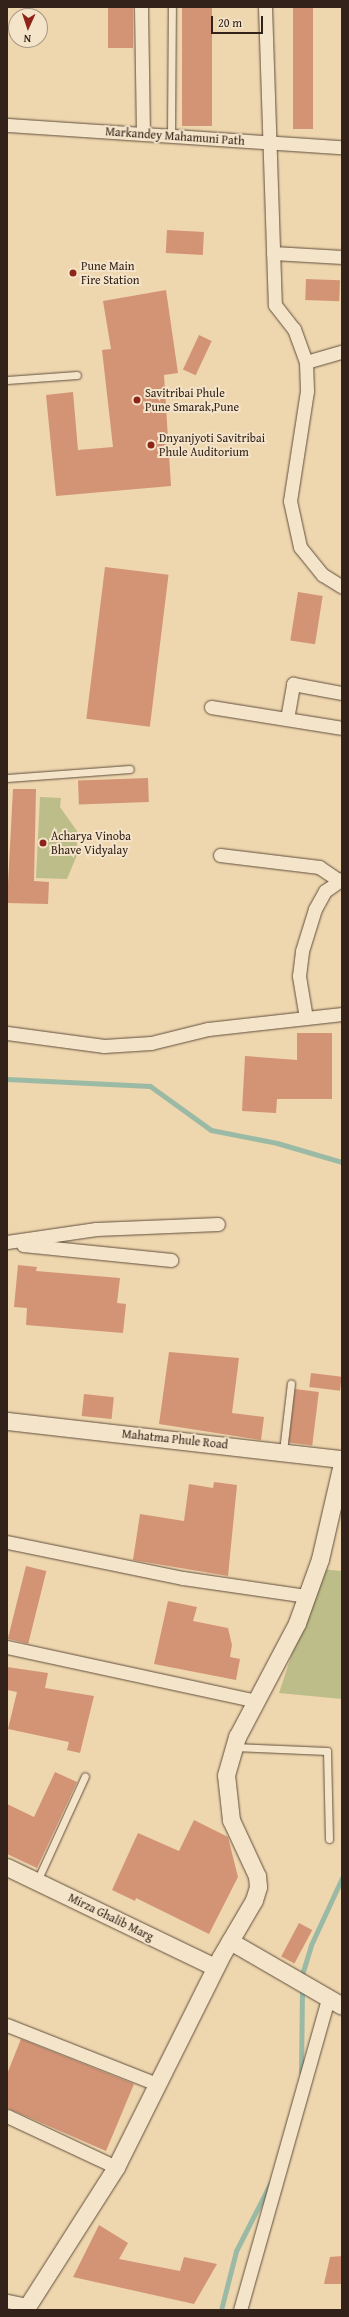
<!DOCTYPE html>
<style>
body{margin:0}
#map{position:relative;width:349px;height:2317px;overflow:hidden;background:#eed6ae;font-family:"Gentium Book Plus",serif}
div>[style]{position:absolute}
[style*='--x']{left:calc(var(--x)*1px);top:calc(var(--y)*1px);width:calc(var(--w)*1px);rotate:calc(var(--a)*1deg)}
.green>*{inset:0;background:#bcbd88}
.stream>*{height:5px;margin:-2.5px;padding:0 2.5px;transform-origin:2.5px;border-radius:2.5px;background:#9bbaa5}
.building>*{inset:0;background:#d39476;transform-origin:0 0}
.roads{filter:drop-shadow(0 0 1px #614f3e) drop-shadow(0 0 1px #614f3e)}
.service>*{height:7px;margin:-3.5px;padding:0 3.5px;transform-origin:3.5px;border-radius:3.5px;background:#f4e4ca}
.minor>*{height:13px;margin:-6.5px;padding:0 6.5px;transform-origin:6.5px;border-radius:6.5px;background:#f4e4ca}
.tertiary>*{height:17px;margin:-8.5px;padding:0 8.5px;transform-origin:8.5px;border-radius:8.5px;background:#f4e4ca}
.dots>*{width:11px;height:11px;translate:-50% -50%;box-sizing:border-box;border:2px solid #f4e4ca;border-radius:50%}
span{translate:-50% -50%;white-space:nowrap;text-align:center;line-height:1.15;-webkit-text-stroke:4px #f4e4ca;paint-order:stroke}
.street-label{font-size:12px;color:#322219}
.poi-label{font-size:12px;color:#322219}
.left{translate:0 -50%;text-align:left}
.frame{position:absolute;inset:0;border:8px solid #322219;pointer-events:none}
.north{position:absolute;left:8px;top:8px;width:40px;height:40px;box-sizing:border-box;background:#f4e4ca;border:1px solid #a69683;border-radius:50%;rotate:183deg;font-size:11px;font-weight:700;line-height:16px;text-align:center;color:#322219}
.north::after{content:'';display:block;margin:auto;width:14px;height:18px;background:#8f2418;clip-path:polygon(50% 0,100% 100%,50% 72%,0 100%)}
.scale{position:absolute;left:211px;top:16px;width:52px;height:18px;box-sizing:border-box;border:2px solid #322219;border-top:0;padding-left:5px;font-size:12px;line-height:14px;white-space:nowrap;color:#322219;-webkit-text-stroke:3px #f4e4ca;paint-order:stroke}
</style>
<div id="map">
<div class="green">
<i style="clip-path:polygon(40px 797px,61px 798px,60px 807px,77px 831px,77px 855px,67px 879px,36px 878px)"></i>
<i style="clip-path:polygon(320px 1569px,342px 1571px,342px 1699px,279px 1693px)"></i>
</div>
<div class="stream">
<i style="--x:7;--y:1079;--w:143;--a:2.8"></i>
<i style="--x:150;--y:1086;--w:75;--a:35.8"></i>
<i style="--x:211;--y:1130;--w:67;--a:11.1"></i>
<i style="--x:277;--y:1143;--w:68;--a:16.3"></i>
<i style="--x:301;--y:1978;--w:34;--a:-73"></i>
<i style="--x:311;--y:1945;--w:74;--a:-65.2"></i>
<i style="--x:301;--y:2072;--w:86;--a:-89.3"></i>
<i style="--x:221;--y:2310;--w:61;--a:-75.7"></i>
<i style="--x:236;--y:2251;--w:75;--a:-63.1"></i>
</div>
<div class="building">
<i style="left:108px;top:7px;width:25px;height:41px"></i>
<i style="left:182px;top:7px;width:30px;height:119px"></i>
<i style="left:293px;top:7px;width:20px;height:122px"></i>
<i style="left:167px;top:230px;width:37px;height:23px;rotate:3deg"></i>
<i style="left:306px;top:279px;width:34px;height:21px;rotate:2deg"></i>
<i style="clip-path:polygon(166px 290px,178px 373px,164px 375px,171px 486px,56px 496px,46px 395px,73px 392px,78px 450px,113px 447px,102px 350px,111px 349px,103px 301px)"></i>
<i style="left:199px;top:335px;width:14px;height:38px;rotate:25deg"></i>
<i style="left:105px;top:567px;width:64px;height:153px;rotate:7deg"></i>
<i style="left:298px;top:592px;width:25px;height:49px;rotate:9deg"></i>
<i style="left:148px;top:778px;width:24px;height:70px;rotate:88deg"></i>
<i style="clip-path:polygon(13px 789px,36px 789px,34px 881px,49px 882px,48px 904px,7px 903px)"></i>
<i style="clip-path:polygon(297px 1033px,332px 1033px,332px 1099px,277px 1099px,276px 1113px,242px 1111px,245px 1056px,297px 1060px)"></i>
<i style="clip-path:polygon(18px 1265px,37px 1267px,36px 1271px,120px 1278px,117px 1303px,126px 1304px,123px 1333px,26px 1325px,27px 1308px,14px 1307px)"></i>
<i style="clip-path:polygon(169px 1352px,239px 1358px,232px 1413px,264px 1417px,261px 1440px,159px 1424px)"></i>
<i style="left:311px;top:1373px;width:31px;height:14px;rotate:7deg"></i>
<i style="left:295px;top:1389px;width:24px;height:54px;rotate:7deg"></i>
<i style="left:84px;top:1394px;width:30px;height:22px;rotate:6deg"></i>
<i style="clip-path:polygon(214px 1482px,237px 1485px,228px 1576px,133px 1560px,140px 1514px,184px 1521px,189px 1484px,213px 1488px)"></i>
<i style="left:26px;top:1566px;width:21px;height:75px;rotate:14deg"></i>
<i style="clip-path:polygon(168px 1601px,197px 1607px,193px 1621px,228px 1628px,232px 1645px,230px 1657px,240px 1659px,236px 1680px,154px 1664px)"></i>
<i style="clip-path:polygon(7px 1667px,48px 1673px,45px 1688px,94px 1696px,80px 1753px,67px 1750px,69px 1742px,8px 1729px,17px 1692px,7px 1690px)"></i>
<i style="clip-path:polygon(55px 1772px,77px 1782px,37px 1868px,7px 1854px,7px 1804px,34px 1817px)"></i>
<i style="clip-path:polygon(194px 1820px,228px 1837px,238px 1877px,209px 1934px,136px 1898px,135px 1901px,112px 1890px,138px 1833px,179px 1851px)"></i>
<i style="left:299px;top:1923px;width:15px;height:38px;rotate:28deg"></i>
<i style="clip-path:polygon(21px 2039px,134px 2084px,106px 2151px,7px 2108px,7px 2074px)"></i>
<i style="clip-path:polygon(99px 2225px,128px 2243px,119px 2259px,180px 2271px,184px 2257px,217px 2264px,194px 2304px,73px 2277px)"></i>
<i style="clip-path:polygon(342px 2256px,342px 2284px,324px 2284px,330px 2257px)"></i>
</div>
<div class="roads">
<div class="service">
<i style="--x:171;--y:136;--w:129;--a:-89.6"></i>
<i style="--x:7;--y:380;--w:70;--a:-4.1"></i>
<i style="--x:7;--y:778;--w:123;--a:-4.2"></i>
<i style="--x:283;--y:1451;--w:68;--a:-83.3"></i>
<i style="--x:234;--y:1747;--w:93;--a:2.5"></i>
<i style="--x:327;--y:1751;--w:88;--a:88.7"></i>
<i style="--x:37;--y:1881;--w:115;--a:-65.4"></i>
</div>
<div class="minor">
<i style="--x:141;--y:7;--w:127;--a:89.1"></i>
<i style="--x:265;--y:7;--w:298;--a:88.1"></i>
<i style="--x:275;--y:305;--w:31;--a:52"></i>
<i style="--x:294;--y:329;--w:35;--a:70"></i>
<i style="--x:306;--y:362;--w:29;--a:88"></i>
<i style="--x:307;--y:391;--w:111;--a:98.8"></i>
<i style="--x:290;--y:501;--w:47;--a:77.7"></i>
<i style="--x:300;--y:547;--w:36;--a:51"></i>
<i style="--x:323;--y:575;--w:22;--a:32"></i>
<i style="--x:7;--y:125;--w:336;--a:3.8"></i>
<i style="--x:273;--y:253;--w:69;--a:3.3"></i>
<i style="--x:306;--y:362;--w:37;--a:-16"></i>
<i style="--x:211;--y:707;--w:133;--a:9.1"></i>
<i style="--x:287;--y:719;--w:36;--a:-80"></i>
<i style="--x:293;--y:684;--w:50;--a:10.4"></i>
<i style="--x:220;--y:855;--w:100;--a:6.9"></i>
<i style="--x:319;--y:867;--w:23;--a:34"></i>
<i style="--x:306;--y:1018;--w:43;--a:-99.5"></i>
<i style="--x:299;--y:976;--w:25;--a:-83"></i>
<i style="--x:302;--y:951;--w:44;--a:-72.8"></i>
<i style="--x:315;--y:909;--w:21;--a:-61"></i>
<i style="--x:325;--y:891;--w:21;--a:-35"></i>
<i style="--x:7;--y:1033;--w:98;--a:7.6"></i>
<i style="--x:104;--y:1046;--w:47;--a:-3.7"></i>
<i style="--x:151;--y:1043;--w:59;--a:-13.8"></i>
<i style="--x:208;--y:1029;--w:135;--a:-6.4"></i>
<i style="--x:7;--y:1242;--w:90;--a:-8.3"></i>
<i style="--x:96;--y:1229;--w:122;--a:-2.3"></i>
<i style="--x:23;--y:1245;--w:149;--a:5.8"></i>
<i style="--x:7;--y:1542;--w:180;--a:11.6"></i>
<i style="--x:183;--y:1578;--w:124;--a:8.3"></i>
<i style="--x:7;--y:1647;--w:255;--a:12.2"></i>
<i style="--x:7;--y:2025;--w:163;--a:21.5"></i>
<i style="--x:7;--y:2116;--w:120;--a:25.1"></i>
<i style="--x:7;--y:2301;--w:21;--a:11"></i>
<i style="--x:240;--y:2310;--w:324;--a:-74.2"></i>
</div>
<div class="tertiary">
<i style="--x:7;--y:1421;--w:337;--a:6.5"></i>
<i style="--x:7;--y:1867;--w:231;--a:25.7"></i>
<i style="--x:230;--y:1941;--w:129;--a:30.1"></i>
<i style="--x:25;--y:2310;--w:169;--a:-57.5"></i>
<i style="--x:116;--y:2167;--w:233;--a:-63.5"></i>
<i style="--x:220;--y:1958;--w:67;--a:-59.6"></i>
<i style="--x:254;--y:1900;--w:14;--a:-73"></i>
<i style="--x:258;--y:1887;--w:11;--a:-95"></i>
<i style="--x:257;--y:1876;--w:62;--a:-114.9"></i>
<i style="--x:231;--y:1820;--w:45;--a:-96.3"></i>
<i style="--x:226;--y:1775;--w:40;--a:-74"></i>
<i style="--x:237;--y:1737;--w:129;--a:-62.2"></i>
<i style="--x:297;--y:1623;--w:68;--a:-70.2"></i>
<i style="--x:320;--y:1559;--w:98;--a:-77"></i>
</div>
</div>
<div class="dots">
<i style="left:73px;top:273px;background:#8f2418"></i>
<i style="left:137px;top:400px;background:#8f2418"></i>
<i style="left:151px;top:445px;background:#8f2418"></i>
<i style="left:43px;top:843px;background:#8f2418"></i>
</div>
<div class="street-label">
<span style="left:175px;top:136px;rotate:4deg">Markandey Mahamuni Path</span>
<span style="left:175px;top:1439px;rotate:6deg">Mahatma Phule Road</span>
<span style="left:111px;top:1917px;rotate:26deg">Mirza Ghalib Marg</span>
</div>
<div class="poi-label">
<span class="left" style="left:81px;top:273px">Pune Main<br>Fire Station</span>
<span class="left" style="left:145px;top:400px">Savitribai Phule<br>Pune Smarak,Pune</span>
<span class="left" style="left:159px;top:445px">Dnyanjyoti Savitribai<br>Phule Auditorium</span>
<span class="left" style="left:51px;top:843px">Acharya Vinoba<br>Bhave Vidyalay</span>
</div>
<div class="frame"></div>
<div class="north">N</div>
<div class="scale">20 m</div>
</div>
